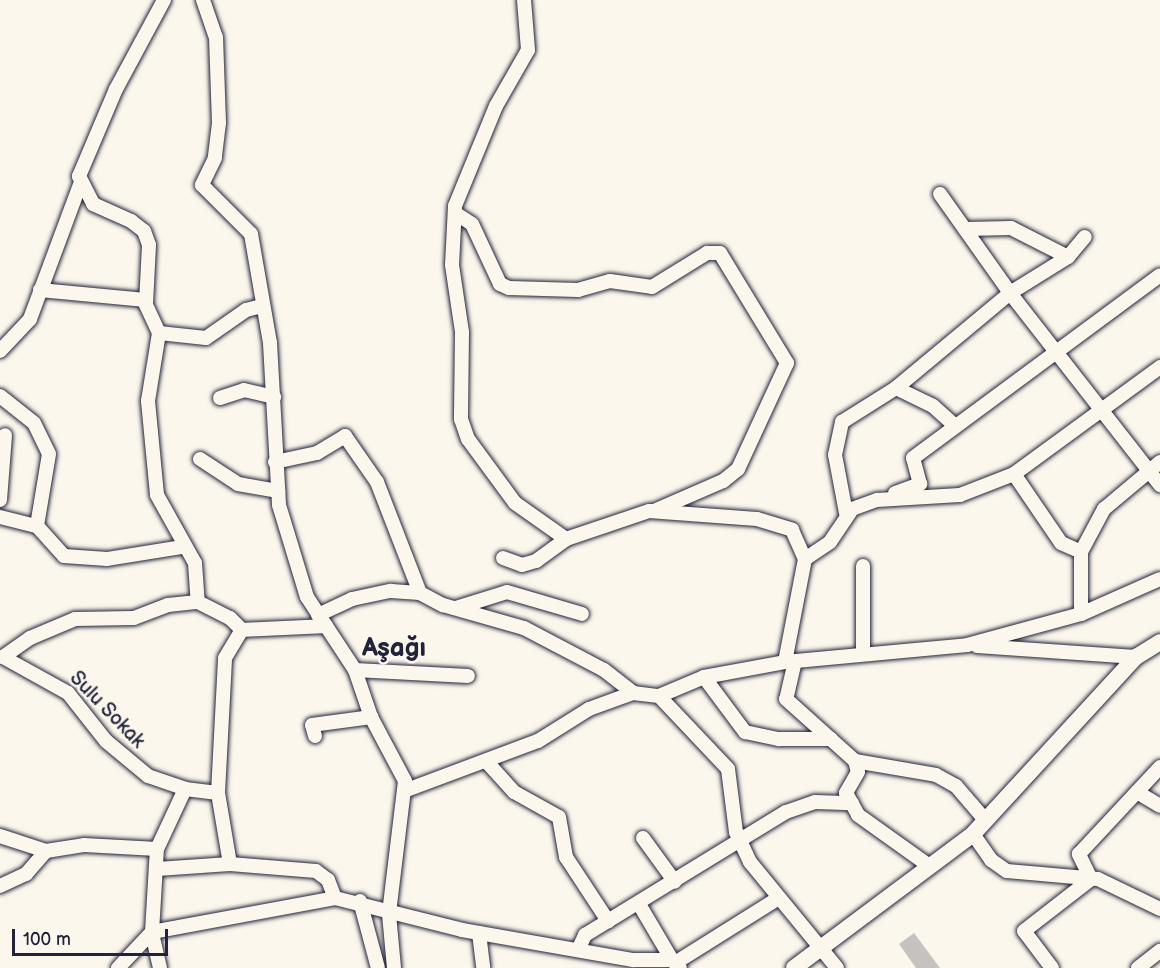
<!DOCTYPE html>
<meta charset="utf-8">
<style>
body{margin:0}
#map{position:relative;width:1160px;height:968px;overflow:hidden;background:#fbf7ec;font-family:"Balsamiq Sans",sans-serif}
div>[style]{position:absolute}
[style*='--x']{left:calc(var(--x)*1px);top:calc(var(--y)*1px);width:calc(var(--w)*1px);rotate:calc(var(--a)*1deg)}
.building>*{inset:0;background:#c6c2c0}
.roads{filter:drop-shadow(0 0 2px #22223b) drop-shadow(0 0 2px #22223b)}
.minor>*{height:14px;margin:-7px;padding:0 7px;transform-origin:7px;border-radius:7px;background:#fbf7ec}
.major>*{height:16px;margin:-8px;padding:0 8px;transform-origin:8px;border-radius:8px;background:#fbf7ec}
span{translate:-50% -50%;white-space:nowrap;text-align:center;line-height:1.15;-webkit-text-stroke:5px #fbf7ec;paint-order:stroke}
.street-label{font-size:20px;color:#22223b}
.district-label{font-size:26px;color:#22223b;font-weight:700}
.scale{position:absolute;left:12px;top:929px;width:156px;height:27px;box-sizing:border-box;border:3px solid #22223b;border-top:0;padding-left:8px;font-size:18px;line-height:21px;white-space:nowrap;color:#22223b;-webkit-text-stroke:4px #fbf7ec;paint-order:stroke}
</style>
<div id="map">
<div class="building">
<i style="clip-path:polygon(914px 933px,940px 968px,916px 968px,899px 944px)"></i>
</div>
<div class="roads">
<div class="minor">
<i style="--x:164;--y:0;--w:101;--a:118.3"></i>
<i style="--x:116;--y:89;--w:95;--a:113"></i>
<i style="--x:79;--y:176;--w:31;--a:63"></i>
<i style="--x:93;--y:204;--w:42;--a:24.1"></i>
<i style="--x:131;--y:221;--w:16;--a:38"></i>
<i style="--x:144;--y:231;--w:15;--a:70"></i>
<i style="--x:149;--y:245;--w:60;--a:92.9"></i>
<i style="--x:146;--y:305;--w:31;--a:65"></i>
<i style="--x:159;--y:333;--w:69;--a:99.2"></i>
<i style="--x:148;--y:401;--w:94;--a:84.5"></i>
<i style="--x:157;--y:495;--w:78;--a:60.8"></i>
<i style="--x:195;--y:563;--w:39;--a:86"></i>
<i style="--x:203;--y:0;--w:39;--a:71"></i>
<i style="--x:216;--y:37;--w:86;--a:88"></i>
<i style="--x:219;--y:123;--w:35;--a:97"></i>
<i style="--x:215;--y:158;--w:30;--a:116"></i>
<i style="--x:202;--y:185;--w:69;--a:45"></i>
<i style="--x:251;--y:234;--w:111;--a:80.1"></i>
<i style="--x:270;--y:343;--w:162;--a:86.8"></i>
<i style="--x:279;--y:505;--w:96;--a:73.1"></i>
<i style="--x:307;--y:597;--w:87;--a:56.7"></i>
<i style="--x:355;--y:670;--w:50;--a:71.2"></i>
<i style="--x:371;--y:717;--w:72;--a:62"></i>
<i style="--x:405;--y:781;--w:134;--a:96.9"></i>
<i style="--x:389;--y:914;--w:54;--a:84.7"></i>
<i style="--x:524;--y:0;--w:50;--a:85.4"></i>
<i style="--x:528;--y:50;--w:64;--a:119.7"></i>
<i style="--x:496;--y:106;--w:108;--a:112.3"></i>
<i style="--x:455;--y:206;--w:59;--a:92.9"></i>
<i style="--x:452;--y:265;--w:68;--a:81.5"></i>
<i style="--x:462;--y:332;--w:87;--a:90.7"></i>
<i style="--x:461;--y:419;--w:21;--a:71"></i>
<i style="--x:468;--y:439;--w:79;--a:53.7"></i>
<i style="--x:515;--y:503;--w:62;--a:35.2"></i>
<i style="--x:566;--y:539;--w:88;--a:-18.6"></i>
<i style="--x:649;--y:511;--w:108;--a:4.2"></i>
<i style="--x:757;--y:519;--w:37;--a:17"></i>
<i style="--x:792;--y:530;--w:32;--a:66"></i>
<i style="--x:805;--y:559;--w:105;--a:101"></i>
<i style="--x:940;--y:194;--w:121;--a:54.7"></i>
<i style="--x:1010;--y:293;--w:244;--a:52"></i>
<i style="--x:455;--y:213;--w:20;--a:33"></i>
<i style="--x:472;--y:224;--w:66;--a:65"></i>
<i style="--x:500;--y:284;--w:10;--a:24"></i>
<i style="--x:509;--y:288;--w:69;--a:1.7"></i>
<i style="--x:578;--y:290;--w:33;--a:-16"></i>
<i style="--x:610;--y:281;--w:42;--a:8.1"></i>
<i style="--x:652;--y:287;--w:65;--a:-31.7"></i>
<i style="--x:707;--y:253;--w:13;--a:0"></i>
<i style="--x:720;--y:253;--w:129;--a:58.7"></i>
<i style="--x:787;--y:363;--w:117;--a:114.8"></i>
<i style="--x:738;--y:469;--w:19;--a:141"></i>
<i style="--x:723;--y:481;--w:75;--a:156.5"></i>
<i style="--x:965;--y:229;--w:46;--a:-1.2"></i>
<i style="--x:1011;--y:228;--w:64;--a:27"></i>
<i style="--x:40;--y:290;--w:106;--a:5.4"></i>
<i style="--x:159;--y:333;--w:47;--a:6.1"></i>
<i style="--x:206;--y:338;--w:49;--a:-35"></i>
<i style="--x:246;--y:310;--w:16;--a:-14"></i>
<i style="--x:0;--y:351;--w:44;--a:-46.8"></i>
<i style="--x:30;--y:319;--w:146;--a:-69.6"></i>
<i style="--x:896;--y:388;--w:41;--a:25.9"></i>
<i style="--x:933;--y:406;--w:30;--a:42"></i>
<i style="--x:0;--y:396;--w:43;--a:38.5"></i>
<i style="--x:34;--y:423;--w:34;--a:64"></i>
<i style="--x:49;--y:454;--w:73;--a:99.5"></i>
<i style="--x:220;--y:398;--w:25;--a:-18"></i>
<i style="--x:244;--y:390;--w:31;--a:13"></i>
<i style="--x:200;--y:459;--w:45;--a:33.3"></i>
<i style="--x:238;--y:484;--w:41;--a:9.9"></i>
<i style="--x:275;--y:462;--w:43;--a:-12.1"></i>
<i style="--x:317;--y:453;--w:33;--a:-31"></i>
<i style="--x:345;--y:436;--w:56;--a:55.2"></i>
<i style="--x:377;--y:482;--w:119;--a:68.8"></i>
<i style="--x:1014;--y:474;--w:83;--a:55.7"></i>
<i style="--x:1061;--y:543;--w:22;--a:24"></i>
<i style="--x:895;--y:493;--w:27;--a:-20"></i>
<i style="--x:920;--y:484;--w:27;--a:-105"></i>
<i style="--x:913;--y:458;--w:307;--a:-36.5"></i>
<i style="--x:0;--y:500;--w:65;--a:-85.6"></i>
<i style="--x:846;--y:513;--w:59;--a:-100.7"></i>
<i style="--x:835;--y:455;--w:34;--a:-78"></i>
<i style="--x:842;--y:422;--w:64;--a:-32.2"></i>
<i style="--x:896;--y:388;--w:148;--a:-39.8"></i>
<i style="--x:1010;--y:293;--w:68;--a:-31.8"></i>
<i style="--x:1068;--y:257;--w:26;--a:-50"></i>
<i style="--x:0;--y:517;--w:38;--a:14"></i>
<i style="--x:37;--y:526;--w:40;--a:48"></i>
<i style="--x:64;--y:556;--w:43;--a:4"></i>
<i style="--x:107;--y:559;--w:76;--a:-9.1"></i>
<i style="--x:503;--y:558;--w:20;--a:20"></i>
<i style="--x:522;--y:565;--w:15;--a:-16"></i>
<i style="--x:536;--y:561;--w:37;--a:-36"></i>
<i style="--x:805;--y:559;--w:30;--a:-34"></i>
<i style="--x:830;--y:542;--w:40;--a:-56"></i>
<i style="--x:852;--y:509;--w:27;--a:-20"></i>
<i style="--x:877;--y:500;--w:83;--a:-3.4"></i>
<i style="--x:960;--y:495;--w:58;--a:-21.3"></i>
<i style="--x:1014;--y:474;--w:181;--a:-36.2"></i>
<i style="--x:863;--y:566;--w:88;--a:90"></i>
<i style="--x:456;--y:608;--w:53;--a:-17.4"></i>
<i style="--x:507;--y:592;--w:78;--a:16.3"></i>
<i style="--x:1081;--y:614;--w:62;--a:-90"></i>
<i style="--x:1081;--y:552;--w:49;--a:-61.9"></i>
<i style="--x:1104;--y:509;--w:73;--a:-40"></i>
<i style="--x:318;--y:615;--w:38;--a:-25"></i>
<i style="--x:352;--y:599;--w:40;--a:-12"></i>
<i style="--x:391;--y:591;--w:29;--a:4"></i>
<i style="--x:420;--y:593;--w:26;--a:28"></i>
<i style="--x:443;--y:605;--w:84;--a:15.9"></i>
<i style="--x:524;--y:628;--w:90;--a:27.7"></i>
<i style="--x:604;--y:670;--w:37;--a:38"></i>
<i style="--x:977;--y:646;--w:159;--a:4"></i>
<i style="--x:3;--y:657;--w:74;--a:29"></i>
<i style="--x:68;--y:693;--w:61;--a:51.6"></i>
<i style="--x:106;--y:741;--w:55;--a:39.8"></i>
<i style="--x:148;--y:776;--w:39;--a:19"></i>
<i style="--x:185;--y:789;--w:33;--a:7"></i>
<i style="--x:3;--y:657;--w:33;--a:-35"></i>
<i style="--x:30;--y:638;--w:49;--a:-22.9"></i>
<i style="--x:75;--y:619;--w:59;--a:-1"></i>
<i style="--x:134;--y:618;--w:36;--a:-21"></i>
<i style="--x:168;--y:605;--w:30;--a:-6"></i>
<i style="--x:198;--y:602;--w:36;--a:27"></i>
<i style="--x:230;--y:618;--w:17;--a:45"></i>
<i style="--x:795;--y:661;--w:39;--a:103"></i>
<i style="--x:786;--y:699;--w:93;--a:41.9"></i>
<i style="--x:855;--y:761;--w:11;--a:75"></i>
<i style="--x:858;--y:772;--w:24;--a:120"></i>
<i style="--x:846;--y:793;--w:25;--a:61"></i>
<i style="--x:858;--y:815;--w:86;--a:35.5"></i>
<i style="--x:355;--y:670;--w:113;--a:3"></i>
<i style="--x:704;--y:677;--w:69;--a:53.3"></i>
<i style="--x:745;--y:732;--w:35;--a:12"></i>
<i style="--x:779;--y:739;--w:52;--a:0"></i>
<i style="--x:659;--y:696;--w:100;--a:46.6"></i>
<i style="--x:728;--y:769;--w:64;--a:82.8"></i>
<i style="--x:736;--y:832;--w:33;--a:65"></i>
<i style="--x:750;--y:862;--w:137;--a:50.6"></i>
<i style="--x:315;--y:736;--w:11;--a:-105"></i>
<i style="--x:312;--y:725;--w:60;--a:-7.7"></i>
<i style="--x:486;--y:761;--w:42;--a:47.9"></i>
<i style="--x:514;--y:792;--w:51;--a:29.1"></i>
<i style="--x:559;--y:817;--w:41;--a:80.1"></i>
<i style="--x:566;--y:857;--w:77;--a:56.7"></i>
<i style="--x:855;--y:761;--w:82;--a:9.8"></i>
<i style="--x:936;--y:775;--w:23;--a:29"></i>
<i style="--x:956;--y:786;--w:46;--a:49.4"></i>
<i style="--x:404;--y:791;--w:143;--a:-20.5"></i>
<i style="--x:538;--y:741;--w:60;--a:-32.1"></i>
<i style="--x:589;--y:709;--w:47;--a:-20"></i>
<i style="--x:633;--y:693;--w:26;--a:7"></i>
<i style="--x:659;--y:696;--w:49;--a:-22.9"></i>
<i style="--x:704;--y:677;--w:82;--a:-10.5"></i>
<i style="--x:785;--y:662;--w:183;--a:-5.3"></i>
<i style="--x:967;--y:645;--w:118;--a:-15.2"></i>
<i style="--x:1081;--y:614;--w:86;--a:-23.9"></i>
<i style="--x:1137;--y:792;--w:27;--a:31"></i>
<i style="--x:973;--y:834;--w:32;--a:55"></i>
<i style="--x:991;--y:860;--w:19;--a:35"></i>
<i style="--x:1007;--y:871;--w:91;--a:5"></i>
<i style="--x:1098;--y:879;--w:69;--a:25.8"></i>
<i style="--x:0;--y:836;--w:48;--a:18.1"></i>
<i style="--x:46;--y:851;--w:38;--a:-9"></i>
<i style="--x:84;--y:845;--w:73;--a:3.1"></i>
<i style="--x:643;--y:838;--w:54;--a:54"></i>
<i style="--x:230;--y:864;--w:72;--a:-99.6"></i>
<i style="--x:218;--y:793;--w:135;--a:-87"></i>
<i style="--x:225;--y:658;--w:33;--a:-59"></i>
<i style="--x:242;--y:630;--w:84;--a:-2.7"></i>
<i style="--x:157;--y:869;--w:73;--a:-3.9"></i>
<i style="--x:230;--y:864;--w:86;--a:4.7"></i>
<i style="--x:316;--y:871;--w:15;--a:37"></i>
<i style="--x:328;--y:880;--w:19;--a:69"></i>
<i style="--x:0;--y:886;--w:29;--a:-25"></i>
<i style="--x:26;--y:874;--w:30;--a:-49"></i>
<i style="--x:360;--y:901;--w:69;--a:75"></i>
<i style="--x:639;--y:904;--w:65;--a:59.5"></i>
<i style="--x:152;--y:932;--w:186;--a:-10.5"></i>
<i style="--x:335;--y:898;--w:131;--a:14.1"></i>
<i style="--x:462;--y:930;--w:174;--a:10"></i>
<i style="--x:633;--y:960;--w:39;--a:0"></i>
<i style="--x:672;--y:960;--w:11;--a:45"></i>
<i style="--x:479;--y:933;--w:35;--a:83"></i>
<i style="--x:578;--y:950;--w:17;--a:-65"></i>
<i style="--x:585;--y:935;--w:236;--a:-31.5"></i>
<i style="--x:786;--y:812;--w:31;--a:-19"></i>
<i style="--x:815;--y:802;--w:37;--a:2"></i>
<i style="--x:675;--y:963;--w:120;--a:-32.1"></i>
<i style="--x:118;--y:968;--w:50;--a:-46.6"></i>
<i style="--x:160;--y:968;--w:37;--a:-103"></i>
<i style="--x:152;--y:932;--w:83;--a:-86.6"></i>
<i style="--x:157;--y:849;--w:66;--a:-65"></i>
<i style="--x:1052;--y:968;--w:46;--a:-127.1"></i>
<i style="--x:1024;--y:931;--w:85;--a:-37.8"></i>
<i style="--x:1091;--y:879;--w:28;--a:-116"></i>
<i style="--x:1079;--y:854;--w:119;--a:-47"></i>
<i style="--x:1138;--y:968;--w:28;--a:-38"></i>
</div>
<div class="major">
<i style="--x:794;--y:968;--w:224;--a:-36.8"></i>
<i style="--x:973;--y:834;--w:241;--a:-47.4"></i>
<i style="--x:1136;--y:657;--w:28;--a:-32"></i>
</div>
</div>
<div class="street-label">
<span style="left:107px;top:710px;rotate:46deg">Sulu Sokak</span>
</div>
<div class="district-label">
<span style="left:394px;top:649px">Aşağı</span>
</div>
<div class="scale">100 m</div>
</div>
